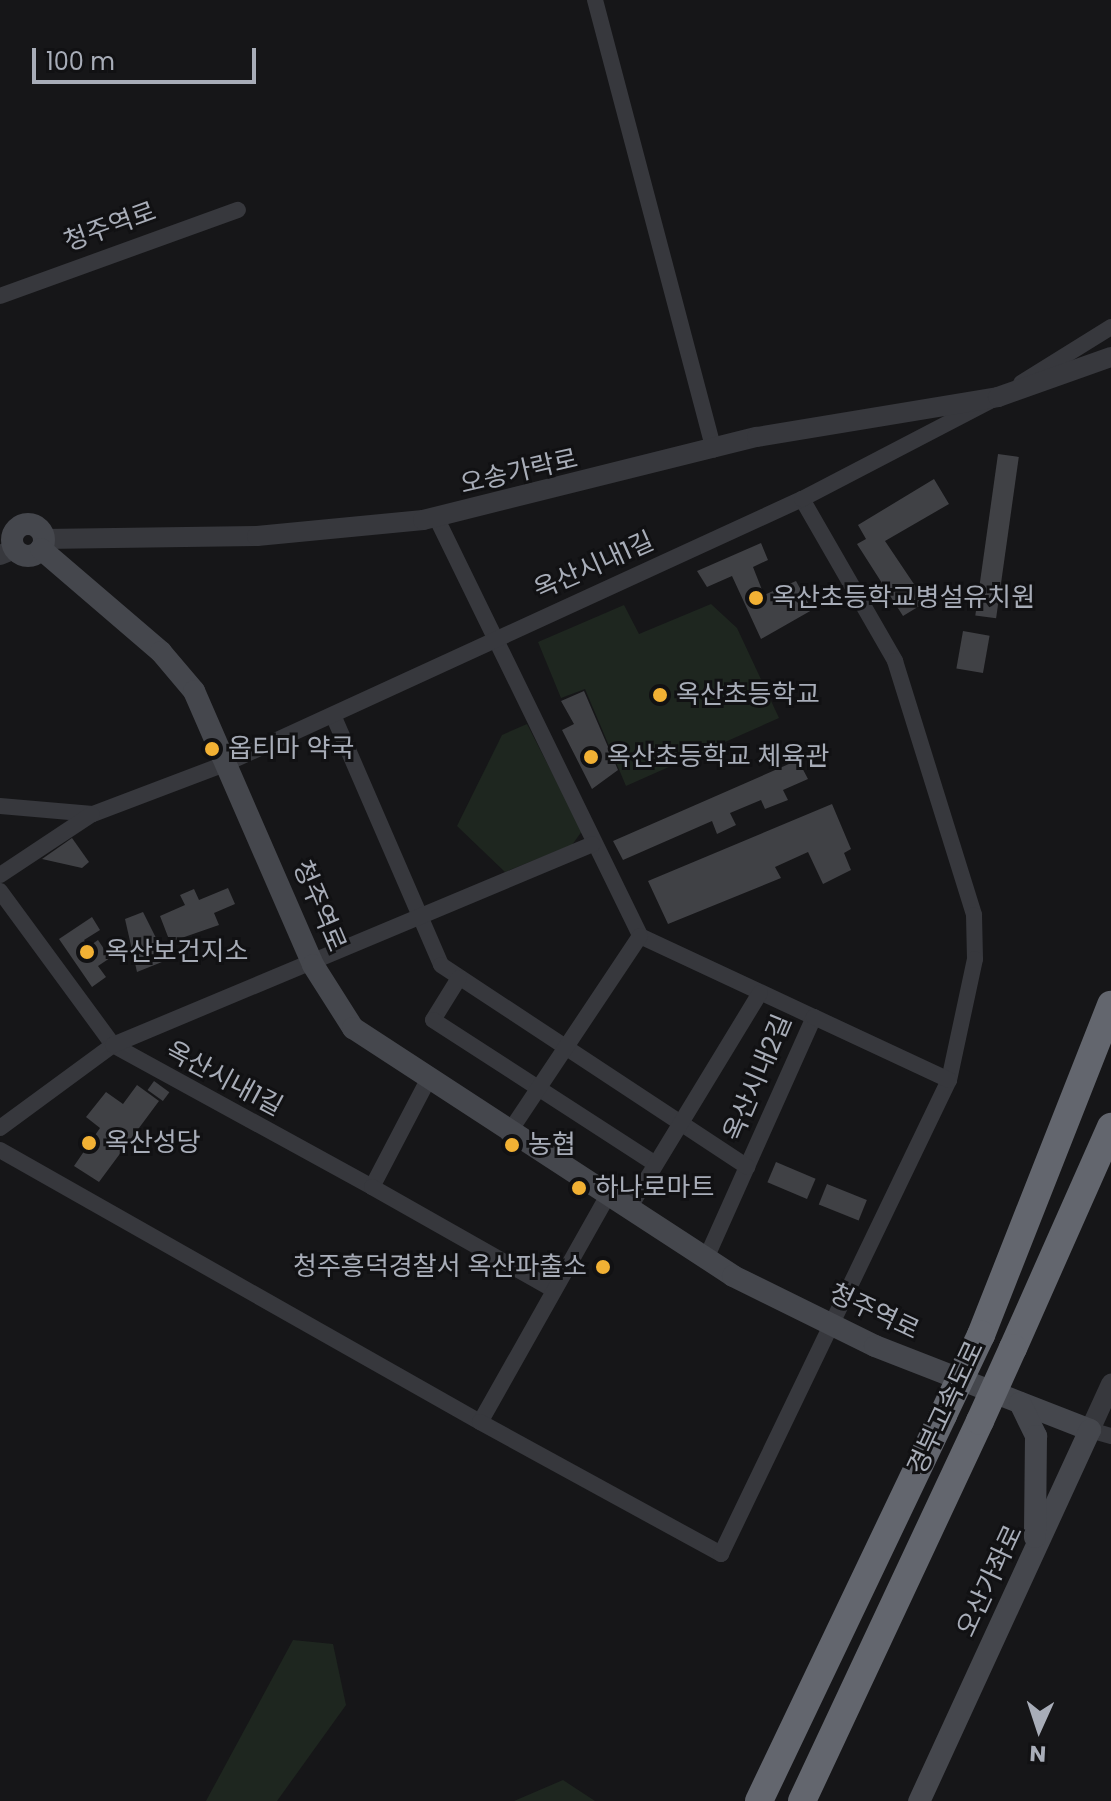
<!DOCTYPE html>
<meta charset="utf-8">
<style>
body{margin:0}
#map{position:relative;width:1111px;height:1801px;overflow:hidden;background:#161618;font-family:Poppins,"Noto Sans KR",sans-serif}
div>[style]{position:absolute}
[style*='--x']{left:calc(var(--x)*1px);top:calc(var(--y)*1px);width:calc(var(--w)*1px);rotate:calc(var(--a)*1deg)}
.green>*{inset:0;background:#1e261f}
.building>*{inset:0;background:#404145;transform-origin:0 0}
.minor>*{height:16px;margin:-8px;padding:0 8px;transform-origin:8px;border-radius:8px;background:#37383d}
.tertiary>*{height:20px;margin:-10px;padding:0 10px;transform-origin:10px;border-radius:10px;background:#37383d}
.secondary>*{height:22px;margin:-11px;padding:0 11px;transform-origin:11px;border-radius:11px;background:#45474d}
.secondary>.ring{margin:-11px;padding:0;box-sizing:content-box;background:none;border:22px solid #45474d;border-radius:50%}
.motorway>*{height:28px;margin:-14px;padding:0 14px;transform-origin:14px;border-radius:14px;background:#63666e}
.motorway-bridge>*{height:28px;margin:-14px;padding:0 14px;transform-origin:14px;border-radius:14px;background:#63666e}
.dots>*{width:22px;height:22px;translate:-50% -50%;box-sizing:border-box;border:4px solid #111113;border-radius:50%}
span{translate:-50% -50%;white-space:nowrap;text-align:center;line-height:1.15;-webkit-text-stroke:6px #111113;paint-order:stroke}
.street-label{font-size:26px;color:#a8adb8}
.poi-label{font-size:26px;color:#a8adb8}
.left{translate:0 -50%;text-align:left}
.right{translate:-100% -50%;text-align:right}
.north{position:absolute;left:999px;top:1689px;width:80px;height:80px;-webkit-text-stroke:6px #111113;paint-order:stroke;rotate:183deg;font-size:22px;font-weight:700;line-height:32px;text-align:center;color:#a8adb8}
.north::after{content:'';display:block;margin:auto;width:28px;height:36px;background:#a8adb8;clip-path:polygon(50% 0,100% 100%,50% 72%,0 100%)}
.scale{position:absolute;left:32px;top:48px;width:224px;height:36px;box-sizing:border-box;border:4px solid #a8adb8;border-top:0;padding-left:10px;font-size:24px;line-height:28px;white-space:nowrap;color:#a8adb8;-webkit-text-stroke:6px #111113;paint-order:stroke}
</style>
<div id="map">
<div class="green">
<i style="clip-path:polygon(711px 604px,737px 628px,779px 718px,626px 786px,585px 689px,561px 698px,538px 642px,624px 605px,639px 634px)"></i>
<i style="clip-path:polygon(527px 724px,582px 831px,572px 845px,505px 872px,457px 826px,502px 735px)"></i>
<i style="clip-path:polygon(293px 1640px,333px 1644px,346px 1705px,277px 1801px,206px 1801px)"></i>
<i style="clip-path:polygon(563px 1780px,595px 1801px,514px 1801px)"></i>
</div>
<div class="building">
<i style="left:998px;top:454px;width:21px;height:163px;rotate:8deg"></i>
<i style="clip-path:polygon(934px 479px,949px 504px,885px 541px,926px 602px,903px 616px,857px 544px,866px 539px,858px 525px)"></i>
<i style="clip-path:polygon(761px 543px,768px 560px,753px 567px,764px 595px,796px 581px,812px 610px,761px 639px,732px 576px,707px 587px,697px 571px)"></i>
<i style="left:963px;top:631px;width:27px;height:38px;rotate:10deg"></i>
<i style="clip-path:polygon(584px 691px,618px 770px,592px 789px,562px 730px,574px 724px,561px 701px)"></i>
<i style="clip-path:polygon(798px 760px,808px 779px,783px 790px,788px 800px,765px 809px,761px 800px,730px 813px,736px 825px,717px 834px,712px 821px,623px 860px,613px 841px)"></i>
<i style="clip-path:polygon(832px 804px,851px 849px,844px 853px,851px 870px,823px 884px,808px 852px,775px 867px,781px 878px,668px 924px,648px 881px)"></i>
<i style="clip-path:polygon(72px 838px,89px 862px,82px 868px,42px 859px)"></i>
<i style="clip-path:polygon(228px 888px,235px 904px,214px 913px,219px 925px,170px 942px,160px 916px,185px 905px,180px 895px,194px 889px,199px 900px)"></i>
<i style="clip-path:polygon(143px 912px,167px 960px,137px 972px,125px 919px)"></i>
<i style="clip-path:polygon(92px 917px,100px 930px,84px 940px,88px 947px,98px 940px,110px 958px,98px 966px,106px 977px,92px 987px,59px 939px)"></i>
<i style="left:154px;top:1081px;width:19px;height:11px;rotate:36deg"></i>
<i style="clip-path:polygon(137px 1085px,159px 1101px,99px 1182px,74px 1166px,100px 1128px,86px 1117px,106px 1092px,123px 1104px)"></i>
<i style="left:776px;top:1162px;width:43px;height:22px;rotate:23deg"></i>
<i style="left:827px;top:1184px;width:43px;height:22px;rotate:22deg"></i>
</div>
<div class="minor">
<i style="--x:595;--y:0;--w:465;--a:75.2"></i>
<i style="--x:0;--y:296;--w:253;--a:-19.9"></i>
<i style="--x:1021;--y:383;--w:106;--a:-31.9"></i>
<i style="--x:802;--y:499;--w:187;--a:60.1"></i>
<i style="--x:895;--y:661;--w:266;--a:72.7"></i>
<i style="--x:974;--y:915;--w:44;--a:88.7"></i>
<i style="--x:975;--y:959;--w:124;--a:102.1"></i>
<i style="--x:436;--y:517;--w:466;--a:64"></i>
<i style="--x:640;--y:936;--w:192;--a:25"></i>
<i style="--x:814;--y:1017;--w:265;--a:114.1"></i>
<i style="--x:333;--y:715;--w:272;--a:66.6"></i>
<i style="--x:441;--y:965;--w:367;--a:33.4"></i>
<i style="--x:0;--y:806;--w:93;--a:4.9"></i>
<i style="--x:93;--y:814;--w:143;--a:-20.8"></i>
<i style="--x:227;--y:763;--w:633;--a:-24.66"></i>
<i style="--x:802;--y:499;--w:216;--a:-27.5"></i>
<i style="--x:0;--y:875;--w:110;--a:-33.5"></i>
<i style="--x:0;--y:891;--w:191;--a:53.7"></i>
<i style="--x:113;--y:1045;--w:295;--a:28.7"></i>
<i style="--x:372;--y:1187;--w:123;--a:-62.4"></i>
<i style="--x:459;--y:978;--w:49;--a:121.8"></i>
<i style="--x:433;--y:1020;--w:265;--a:32.9"></i>
<i style="--x:0;--y:1128;--w:140;--a:-36.3"></i>
<i style="--x:113;--y:1045;--w:520;--a:-22.72"></i>
<i style="--x:508;--y:1134;--w:238;--a:-56.3"></i>
<i style="--x:0;--y:1150;--w:552;--a:29.54"></i>
<i style="--x:372;--y:1187;--w:209;--a:29.5"></i>
<i style="--x:607;--y:1197;--w:258;--a:119.4"></i>
<i style="--x:480;--y:1422;--w:275;--a:28.7"></i>
<i style="--x:721;--y:1554;--w:526;--a:-64.31"></i>
<i style="--x:949;--y:1080;--w:149;--a:-155"></i>
<i style="--x:628;--y:1210;--w:254;--a:-58.7"></i>
<i style="--x:1090;--y:1430;--w:22;--a:16"></i>
</div>
<div class="tertiary">
<i style="--x:44;--y:539;--w:213;--a:-0.8"></i>
<i style="--x:257;--y:536;--w:167;--a:-5.5"></i>
<i style="--x:423;--y:520;--w:344;--a:-14"></i>
<i style="--x:757;--y:437;--w:244;--a:-9.4"></i>
<i style="--x:998;--y:397;--w:120;--a:-19.5"></i>
<i style="--x:0;--y:555;--w:16;--a:-22"></i>
<i style="--x:1090;--y:1430;--w:51;--a:-65.5"></i>
</div>
<div class="secondary">
<i class="ring" style="left:12px;top:524px;width:10px;height:10px"></i>
<i style="--x:41;--y:549;--w:158;--a:40.6"></i>
<i style="--x:161;--y:652;--w:51;--a:49.8"></i>
<i style="--x:194;--y:691;--w:299;--a:66.5"></i>
<i style="--x:313;--y:965;--w:75;--a:57.6"></i>
<i style="--x:353;--y:1028;--w:454;--a:33.1"></i>
<i style="--x:733;--y:1276;--w:158;--a:26.2"></i>
<i style="--x:875;--y:1346;--w:231;--a:21.3"></i>
<i style="--x:1090;--y:1430;--w:409;--a:114.7"></i>
<i style="--x:1020;--y:1403;--w:37;--a:64"></i>
<i style="--x:1036;--y:1436;--w:101;--a:90.6"></i>
</div>
<div class="motorway">
<i style="--x:981;--y:1335;--w:355;--a:-68.5"></i>
<i style="--x:1013;--y:1348;--w:242;--a:-66.1"></i>
<i style="--x:759;--y:1801;--w:428;--a:-64.5"></i>
<i style="--x:802;--y:1801;--w:420;--a:-64.9"></i>
</div>
<div class="motorway-bridge">
<i style="--x:943;--y:1415;--w:89;--a:-64.6"></i>
<i style="--x:980;--y:1421;--w:80;--a:-65.7"></i>
</div>
<div class="dots">
<i style="left:756px;top:598px;background:#f2b134"></i>
<i style="left:660px;top:695px;background:#f2b134"></i>
<i style="left:212px;top:749px;background:#f2b134"></i>
<i style="left:591px;top:757px;background:#f2b134"></i>
<i style="left:87px;top:952px;background:#f2b134"></i>
<i style="left:89px;top:1143px;background:#f2b134"></i>
<i style="left:512px;top:1145px;background:#f2b134"></i>
<i style="left:579px;top:1188px;background:#f2b134"></i>
<i style="left:603px;top:1267px;background:#f2b134"></i>
</div>
<div class="street-label">
<span style="left:110px;top:227px;rotate:-20deg">청주역로</span>
<span style="left:519px;top:472px;rotate:-13deg">오송가락로</span>
<span style="left:594px;top:566px;rotate:-24deg">옥산시내1길</span>
<span style="left:319px;top:906px;rotate:67deg">청주역로</span>
<span style="left:758px;top:1078px;rotate:-67deg">옥산시내2길</span>
<span style="left:224px;top:1079px;rotate:28deg">옥산시내1길</span>
<span style="left:874px;top:1312px;rotate:25deg">청주역로</span>
<span style="left:946px;top:1408px;rotate:-65deg">경부고속도로</span>
<span style="left:990px;top:1581px;rotate:-65deg">오산가좌로</span>
</div>
<div class="poi-label">
<span class="left" style="left:772px;top:598px">옥산초등학교병설유치원</span>
<span class="left" style="left:676px;top:695px">옥산초등학교</span>
<span class="left" style="left:228px;top:749px">옵티마 약국</span>
<span class="left" style="left:607px;top:757px">옥산초등학교 체육관</span>
<span class="left" style="left:105px;top:952px">옥산보건지소</span>
<span class="left" style="left:105px;top:1143px">옥산성당</span>
<span class="left" style="left:528px;top:1145px">농협</span>
<span class="left" style="left:595px;top:1188px">하나로마트</span>
<span class="right" style="left:587px;top:1267px">청주흥덕경찰서 옥산파출소</span>
</div>
<div class="north">N</div>
<div class="scale">100 m</div>
</div>
